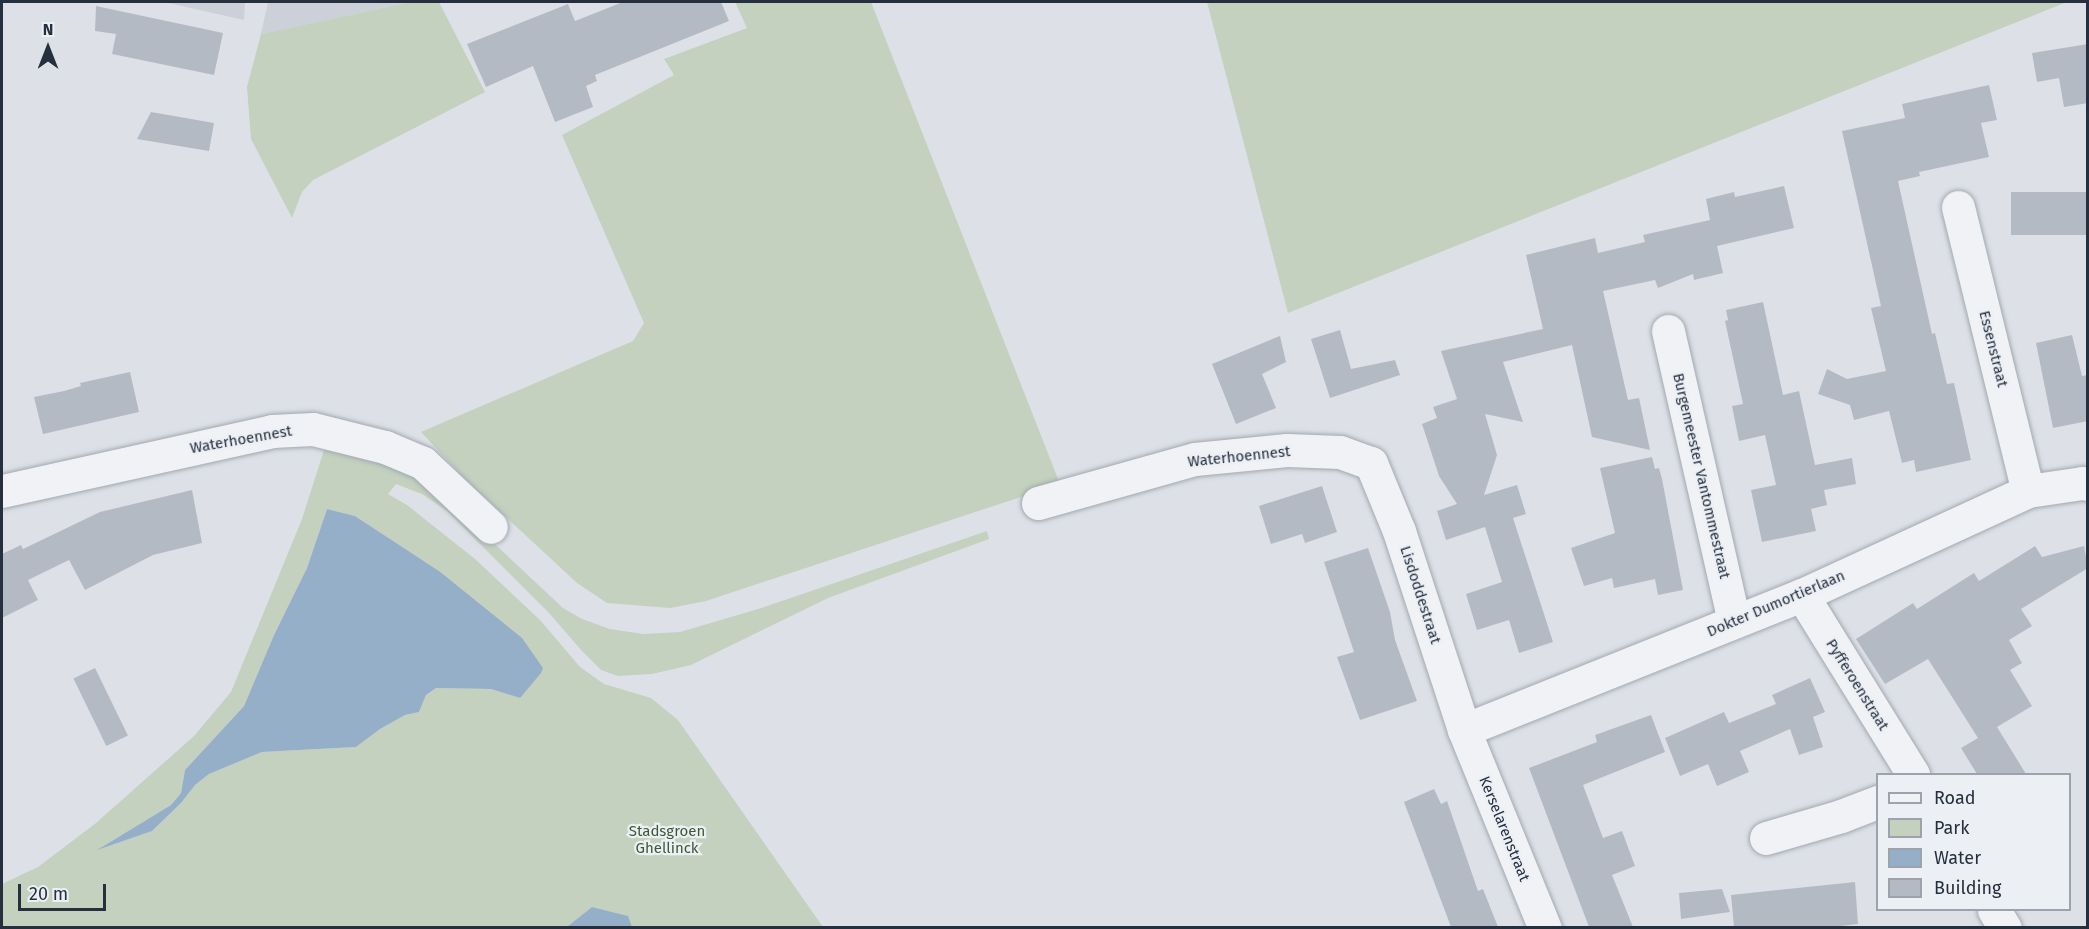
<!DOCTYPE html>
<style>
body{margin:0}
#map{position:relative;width:2089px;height:929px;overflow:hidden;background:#dde1e7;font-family:"Fira Sans",sans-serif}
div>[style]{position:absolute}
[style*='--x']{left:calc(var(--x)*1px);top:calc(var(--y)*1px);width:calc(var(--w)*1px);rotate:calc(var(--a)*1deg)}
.built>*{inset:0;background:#cbd0d9}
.green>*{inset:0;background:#c3d1be}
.water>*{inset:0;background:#96afc9}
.building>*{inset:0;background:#b4bac4;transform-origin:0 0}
.roads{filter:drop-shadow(0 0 2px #a2a8b1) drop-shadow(0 0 2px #a2a8b1)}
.minor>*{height:33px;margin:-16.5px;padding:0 16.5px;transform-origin:16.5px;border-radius:16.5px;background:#f0f2f5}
span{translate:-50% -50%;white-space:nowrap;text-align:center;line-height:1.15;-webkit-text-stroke:4.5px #ecf0f5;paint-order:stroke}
.street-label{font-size:15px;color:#262f3e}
.park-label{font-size:15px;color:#3b5a33}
.frame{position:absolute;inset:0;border:3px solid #262f3e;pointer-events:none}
.legend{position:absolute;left:1876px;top:773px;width:195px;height:138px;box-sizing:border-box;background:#ecf0f5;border:2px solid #9da3ac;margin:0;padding:8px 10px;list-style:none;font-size:18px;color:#262f3e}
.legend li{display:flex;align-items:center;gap:12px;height:30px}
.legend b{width:30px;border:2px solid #9da3ac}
.north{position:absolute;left:18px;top:18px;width:60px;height:60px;-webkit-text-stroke:4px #ecf0f5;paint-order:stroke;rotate:0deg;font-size:16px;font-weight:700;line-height:24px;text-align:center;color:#262f3e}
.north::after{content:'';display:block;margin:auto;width:21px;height:27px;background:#262f3e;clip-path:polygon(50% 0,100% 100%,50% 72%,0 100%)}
.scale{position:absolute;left:18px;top:884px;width:88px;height:27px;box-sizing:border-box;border:3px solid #262f3e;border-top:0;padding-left:8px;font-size:18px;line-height:21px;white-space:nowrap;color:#262f3e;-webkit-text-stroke:4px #ecf0f5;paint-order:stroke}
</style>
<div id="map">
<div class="built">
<i style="clip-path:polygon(164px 2px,245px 2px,244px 20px)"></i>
<i style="clip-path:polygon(268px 2px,411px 2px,261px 34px)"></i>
</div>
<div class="green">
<i style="clip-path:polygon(411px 2px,439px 2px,485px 92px,313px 180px,302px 192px,292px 218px,251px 139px,247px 87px,261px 34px)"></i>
<i style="clip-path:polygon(735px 2px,871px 2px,1060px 484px,706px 601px,670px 608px,607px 603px,577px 583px,464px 478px,421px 432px,633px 341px,644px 323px,562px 135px,674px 75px,664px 59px,747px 28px)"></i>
<i style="clip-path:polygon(1207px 2px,2067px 2px,1288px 313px)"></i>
<i style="clip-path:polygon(evenodd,324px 450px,373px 460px,411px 474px,453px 505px,563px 608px,582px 619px,610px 629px,643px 634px,680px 632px,758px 609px,987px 531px,989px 539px,828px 598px,691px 665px,652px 674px,618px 676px,601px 670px,582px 651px,549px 613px,447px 511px,422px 494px,396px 484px,388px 494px,407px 505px,475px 559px,540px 620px,580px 667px,604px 684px,651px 698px,678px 720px,823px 927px,632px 927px,627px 916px,592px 907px,567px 928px,2px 928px,2px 884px,38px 867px,96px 823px,194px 736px,231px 692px,302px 519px,324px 450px,327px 509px,355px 516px,439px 571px,520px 698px,491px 689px,436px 688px,426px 695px,419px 712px,405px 715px,380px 729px,356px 747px,262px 752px,209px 774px,195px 785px,181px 803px,152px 831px,100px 848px,171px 805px,181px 793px,185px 770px,244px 706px,274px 635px,307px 568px,327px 509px)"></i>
</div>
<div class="water">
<i style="clip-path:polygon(327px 509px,355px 516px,439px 571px,522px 638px,543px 668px,541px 673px,520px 698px,491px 689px,436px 688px,426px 695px,419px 712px,405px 715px,380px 729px,356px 747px,262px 752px,209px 774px,195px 785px,181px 803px,152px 831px,97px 850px,171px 805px,181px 793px,185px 770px,244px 706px,274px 635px,307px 568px)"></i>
<i style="clip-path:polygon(592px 907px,628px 916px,632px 927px,567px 927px)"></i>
</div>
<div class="building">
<i style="clip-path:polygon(623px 2px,721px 2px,729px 21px,595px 75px,597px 81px,586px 86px,593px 107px,555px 122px,533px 66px,486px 87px,467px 44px,568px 4px,575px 21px)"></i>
<i style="clip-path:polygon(96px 6px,223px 33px,214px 75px,112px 54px,116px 34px,95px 31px)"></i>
<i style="clip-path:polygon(2088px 44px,2088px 103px,2064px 107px,2059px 78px,2037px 82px,2032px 53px)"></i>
<i style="clip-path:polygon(1989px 85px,1997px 120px,1981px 123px,1989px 157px,1919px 172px,1920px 176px,1898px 181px,1932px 334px,1935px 333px,1947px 384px,1954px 383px,1971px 460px,1916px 472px,1914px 460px,1902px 463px,1889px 411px,1854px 420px,1850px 405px,1818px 394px,1827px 369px,1847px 379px,1886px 371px,1871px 308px,1881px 306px,1842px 131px,1905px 118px,1902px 104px)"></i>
<i style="clip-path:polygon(151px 112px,214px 123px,209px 151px,137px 139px)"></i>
<i style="clip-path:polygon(1784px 186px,1794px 228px,1717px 246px,1723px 273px,1694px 280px,1693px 274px,1658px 288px,1655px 280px,1603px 291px,1628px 400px,1639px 398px,1650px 450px,1592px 437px,1572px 345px,1503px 362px,1523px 422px,1485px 414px,1497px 455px,1484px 495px,1517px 485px,1526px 514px,1513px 518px,1553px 642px,1519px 653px,1509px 620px,1477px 630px,1466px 594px,1502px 582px,1485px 527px,1446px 540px,1437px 511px,1457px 504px,1439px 476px,1422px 424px,1437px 418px,1433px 407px,1457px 399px,1441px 351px,1543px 329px,1526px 255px,1595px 238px,1598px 253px,1645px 242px,1643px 235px,1710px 220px,1706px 199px,1734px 192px,1735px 197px)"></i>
<i style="left:2088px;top:192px;width:43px;height:77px;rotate:90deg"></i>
<i style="clip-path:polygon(1763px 302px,1783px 395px,1799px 391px,1815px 465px,1852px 458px,1856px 484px,1824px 490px,1827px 505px,1811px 509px,1816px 531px,1762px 542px,1751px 490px,1776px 485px,1765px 435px,1739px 441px,1732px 406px,1743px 404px,1725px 321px,1728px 320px,1726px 310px)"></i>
<i style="clip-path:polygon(1340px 330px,1351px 369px,1395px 360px,1400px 375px,1330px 398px,1311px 339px)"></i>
<i style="clip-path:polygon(2072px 335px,2082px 376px,2088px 375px,2088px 421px,2053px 428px,2036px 343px)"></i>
<i style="clip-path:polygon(1280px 336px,1286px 362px,1262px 374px,1276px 408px,1236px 424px,1212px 364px)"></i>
<i style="clip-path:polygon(130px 372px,139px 412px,43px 434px,34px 397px,64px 391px,81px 386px,80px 383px)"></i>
<i style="clip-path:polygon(1652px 457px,1655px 469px,1659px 468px,1662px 479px,1683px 590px,1658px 595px,1655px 579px,1614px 588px,1612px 578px,1584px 586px,1571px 548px,1615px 533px,1600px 468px)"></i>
<i style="clip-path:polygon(1322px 486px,1337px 532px,1305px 543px,1302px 534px,1271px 544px,1259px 506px)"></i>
<i style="clip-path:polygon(192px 490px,202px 543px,153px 555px,85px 590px,69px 560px,28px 580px,38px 600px,2px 618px,2px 554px,21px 545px,23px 549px,100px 512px)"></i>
<i style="clip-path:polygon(2035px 546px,2042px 557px,2084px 546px,2088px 568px,2021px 609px,2032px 626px,2009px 640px,2022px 663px,2010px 670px,2032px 706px,1997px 727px,2026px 774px,1977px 774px,1961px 748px,1978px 738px,1928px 659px,1885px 684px,1856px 639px,1913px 603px,1917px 609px,1974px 573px,1979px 581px)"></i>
<i style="clip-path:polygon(1368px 548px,1390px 612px,1395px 640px,1417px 701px,1360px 720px,1337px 657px,1354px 652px,1324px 562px)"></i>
<i style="left:95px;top:668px;width:75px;height:24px;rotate:64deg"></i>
<i style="clip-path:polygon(1810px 678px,1825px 712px,1813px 717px,1823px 747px,1799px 755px,1790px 729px,1740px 751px,1749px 772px,1717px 786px,1708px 764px,1680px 776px,1665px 738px,1724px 712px,1729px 723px,1776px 704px,1772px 695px)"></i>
<i style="clip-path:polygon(1651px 715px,1665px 752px,1583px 785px,1603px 838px,1622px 831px,1635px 866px,1612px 875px,1633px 927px,1589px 927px,1529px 768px,1597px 742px,1595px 735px)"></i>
<i style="clip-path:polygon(1434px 789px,1441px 804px,1447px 801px,1478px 891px,1483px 889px,1498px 927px,1451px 927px,1404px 802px)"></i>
<i style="clip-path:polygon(1855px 882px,1858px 924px,1831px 927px,1734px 927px,1731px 895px)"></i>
<i style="clip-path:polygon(1722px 889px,1730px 912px,1681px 919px,1679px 893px)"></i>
</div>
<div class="roads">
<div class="minor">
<i style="--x:1958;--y:207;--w:292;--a:76.2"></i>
<i style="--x:1668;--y:331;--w:298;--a:77.2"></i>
<i style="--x:2;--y:491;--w:277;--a:-12.5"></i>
<i style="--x:272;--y:431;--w:41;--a:-2.8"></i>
<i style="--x:313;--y:429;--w:74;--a:14"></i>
<i style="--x:385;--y:447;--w:41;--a:22.8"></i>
<i style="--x:423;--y:463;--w:93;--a:43.3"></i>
<i style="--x:1038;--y:503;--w:163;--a:-15.7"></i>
<i style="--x:1195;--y:459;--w:92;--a:-5.6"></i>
<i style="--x:1287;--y:450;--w:53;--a:2.2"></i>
<i style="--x:1340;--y:452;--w:33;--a:20"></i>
<i style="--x:1371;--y:463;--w:74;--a:67.6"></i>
<i style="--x:1399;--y:531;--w:209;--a:71.9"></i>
<i style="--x:1464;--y:730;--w:214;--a:67.8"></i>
<i style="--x:1802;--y:595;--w:211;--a:58.2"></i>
<i style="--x:1464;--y:730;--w:364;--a:-21.8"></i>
<i style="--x:1802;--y:595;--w:249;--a:-24.7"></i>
<i style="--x:2028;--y:491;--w:55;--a:-8.4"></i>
<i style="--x:2082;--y:483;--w:6;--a:9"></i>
<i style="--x:1766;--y:838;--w:78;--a:-16.3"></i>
<i style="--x:1841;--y:816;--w:40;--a:-21"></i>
<i style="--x:1994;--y:910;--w:21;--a:59"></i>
</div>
</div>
<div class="street-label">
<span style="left:1993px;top:349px;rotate:76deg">Essenstraat</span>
<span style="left:241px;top:440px;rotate:-10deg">Waterhoennest</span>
<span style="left:1239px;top:457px;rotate:-6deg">Waterhoennest</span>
<span style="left:1701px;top:476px;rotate:77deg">Burgemeester Vantommestraat</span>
<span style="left:1420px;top:595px;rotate:72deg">Lisdoddestraat</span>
<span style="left:1776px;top:604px;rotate:-23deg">Dokter Dumortierlaan</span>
<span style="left:1857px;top:685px;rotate:58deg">Pyfferoenstraat</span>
<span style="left:1504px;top:829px;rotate:68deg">Kerselarenstraat</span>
</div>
<div class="park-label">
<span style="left:667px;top:840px">Stadsgroen<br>Ghellinck</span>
</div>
<div class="frame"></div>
<ul class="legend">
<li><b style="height:8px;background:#f0f2f5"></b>Road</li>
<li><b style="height:16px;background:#c3d1be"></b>Park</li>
<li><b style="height:16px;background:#96afc9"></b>Water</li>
<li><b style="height:16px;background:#b4bac4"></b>Building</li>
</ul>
<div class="north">N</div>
<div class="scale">20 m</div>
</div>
